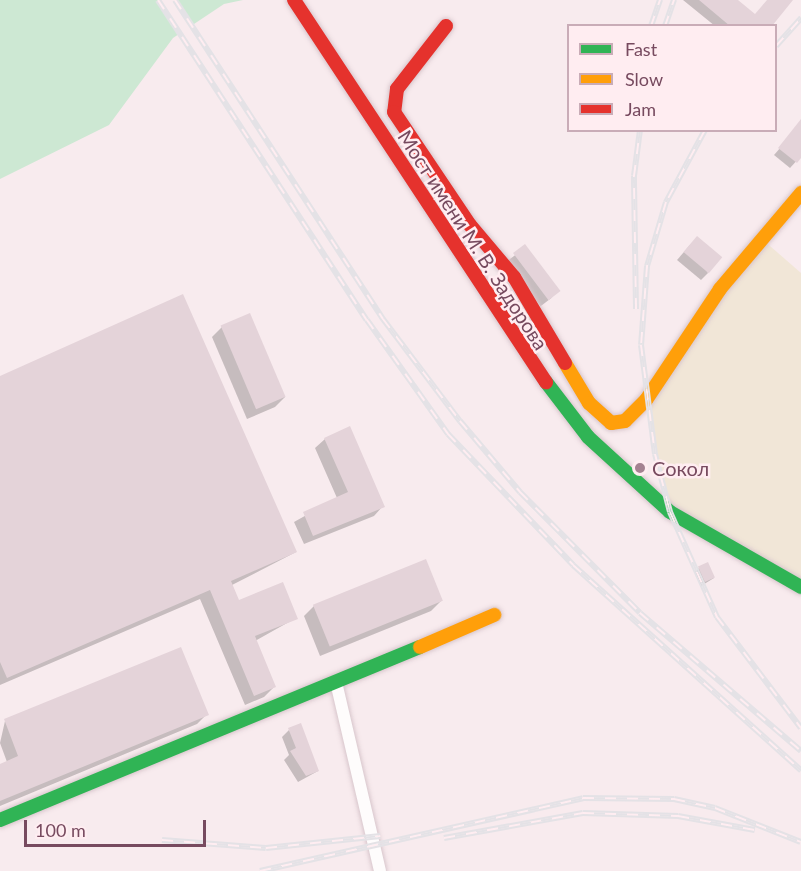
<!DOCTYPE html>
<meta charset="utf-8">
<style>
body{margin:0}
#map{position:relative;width:801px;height:871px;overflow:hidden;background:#f8ebee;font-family:Lato,sans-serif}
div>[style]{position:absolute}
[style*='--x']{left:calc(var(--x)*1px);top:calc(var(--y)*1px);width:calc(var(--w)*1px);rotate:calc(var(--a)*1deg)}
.green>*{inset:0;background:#f1e6d7}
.water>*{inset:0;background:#cde8d3}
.pier>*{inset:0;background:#f8ebee}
.shadow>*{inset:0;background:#0003;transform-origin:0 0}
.building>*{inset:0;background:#e4d3d9;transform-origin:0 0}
.roads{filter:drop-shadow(0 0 2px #d8c6cc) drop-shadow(0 0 2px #d8c6cc)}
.street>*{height:12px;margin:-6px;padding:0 6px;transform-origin:6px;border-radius:6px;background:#fefcfc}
.fast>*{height:14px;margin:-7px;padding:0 7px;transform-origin:7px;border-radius:7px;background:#30b455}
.slow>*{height:14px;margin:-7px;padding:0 7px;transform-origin:7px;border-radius:7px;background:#ff9f0a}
.jam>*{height:14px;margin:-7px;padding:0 7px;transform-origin:7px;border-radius:7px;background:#e5322d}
.rail>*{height:6px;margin-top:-3px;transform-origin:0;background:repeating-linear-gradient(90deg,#ffedf1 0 11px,#e4e2e6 0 22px);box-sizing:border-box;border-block:2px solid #e4e2e6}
.dots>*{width:16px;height:16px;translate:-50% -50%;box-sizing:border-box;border:3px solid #ffedf1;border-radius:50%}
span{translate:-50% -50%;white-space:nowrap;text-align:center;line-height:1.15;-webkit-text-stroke:5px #ffedf1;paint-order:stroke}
.street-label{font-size:20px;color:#774a5f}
.poi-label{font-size:20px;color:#774a5f}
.left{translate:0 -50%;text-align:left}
.legend{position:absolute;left:567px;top:24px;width:210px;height:108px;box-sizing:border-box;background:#ffedf1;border:2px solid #c9acb7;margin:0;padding:8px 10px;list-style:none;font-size:18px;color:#774a5f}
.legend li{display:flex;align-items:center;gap:12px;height:30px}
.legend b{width:30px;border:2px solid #c9acb7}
.scale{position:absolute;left:24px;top:820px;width:182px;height:27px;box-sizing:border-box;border:3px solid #774a5f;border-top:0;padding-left:8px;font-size:18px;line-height:21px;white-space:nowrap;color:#774a5f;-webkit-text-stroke:4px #ffedf1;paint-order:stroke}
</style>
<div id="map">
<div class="green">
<i style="clip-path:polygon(762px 239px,801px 273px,801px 587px,670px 512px,646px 400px)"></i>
</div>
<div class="water">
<i style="clip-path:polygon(0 0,243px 0,224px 4px,173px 38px,109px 125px,0 179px)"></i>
</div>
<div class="pier">
<i style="clip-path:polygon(158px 0,175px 0,194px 28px,182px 35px)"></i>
</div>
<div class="shadow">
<i style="clip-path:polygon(683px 0,735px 0,755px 16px,768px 0,791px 0,770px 26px,715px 26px)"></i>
<i style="clip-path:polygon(801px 124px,801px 156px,790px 168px,774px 155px)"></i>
<i style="clip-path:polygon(690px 245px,708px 273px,701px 280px,677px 260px)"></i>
<i style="left:518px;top:253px;width:56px;height:14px;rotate:53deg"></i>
<i style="clip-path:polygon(222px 327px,285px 397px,275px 407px,247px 419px,212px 337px)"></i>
<i style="clip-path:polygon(0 378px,296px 552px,232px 585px,239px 602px,296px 618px,255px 641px,274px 687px,264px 697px,245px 705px,200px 599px,0 685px)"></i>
<i style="clip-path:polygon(325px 439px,383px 506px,374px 516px,304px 544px,294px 522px,337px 498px,315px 448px)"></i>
<i style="clip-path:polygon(699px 568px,714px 578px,701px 586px,695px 572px)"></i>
<i style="clip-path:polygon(441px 601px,431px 611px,320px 656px,304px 616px,314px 606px)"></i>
<i style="clip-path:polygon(207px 714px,197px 724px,0 806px,0 765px,7px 762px,0 743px,5px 721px)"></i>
<i style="clip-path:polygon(289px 730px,318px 771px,298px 782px,284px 760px,289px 755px,282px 737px)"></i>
</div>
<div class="building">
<i style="clip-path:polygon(699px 0,738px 0,755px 14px,767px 0,793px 0,772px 26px,730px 26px)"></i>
<i style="clip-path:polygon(801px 119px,801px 158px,797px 163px,778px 148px)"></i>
<i style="left:697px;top:236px;width:33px;height:21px;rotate:40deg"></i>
<i style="left:525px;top:244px;width:59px;height:15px;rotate:53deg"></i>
<i style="clip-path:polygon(183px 294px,297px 552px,231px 581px,239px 600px,283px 582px,298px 619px,255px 636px,276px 687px,254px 696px,210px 590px,7px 678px,0 662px,0 376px)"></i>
<i style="left:250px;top:313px;width:91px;height:32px;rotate:67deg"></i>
<i style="clip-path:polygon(350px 426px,385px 507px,313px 536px,303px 512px,348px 492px,324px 438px)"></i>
<i style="left:426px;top:559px;width:45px;height:122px;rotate:68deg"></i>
<i style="left:708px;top:562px;width:17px;height:11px;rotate:66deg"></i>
<i style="clip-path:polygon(181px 647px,209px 715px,0 801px,0 764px,18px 756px,4px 719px)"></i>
<i style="clip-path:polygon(301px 723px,319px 771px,306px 776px,290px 751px,296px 748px,288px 728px)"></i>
</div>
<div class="roads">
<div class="street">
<i style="--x:336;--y:682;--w:194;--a:76.9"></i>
</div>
<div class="fast">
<i style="--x:546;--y:382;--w:69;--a:52.6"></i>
<i style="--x:588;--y:437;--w:111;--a:42.4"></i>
<i style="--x:670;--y:512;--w:151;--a:29.8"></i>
<i style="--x:0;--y:820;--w:454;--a:-22.4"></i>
</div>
<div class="slow">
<i style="--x:565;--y:363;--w:47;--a:59"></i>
<i style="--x:589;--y:403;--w:30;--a:42"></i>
<i style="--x:611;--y:423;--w:14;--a:-8"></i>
<i style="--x:625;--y:421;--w:30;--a:-45"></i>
<i style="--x:646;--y:400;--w:133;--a:-56.3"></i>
<i style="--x:720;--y:289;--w:126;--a:-49.8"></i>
<i style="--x:420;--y:647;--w:81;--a:-23.4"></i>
</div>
<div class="jam">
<i style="--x:294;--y:0;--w:458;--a:56.6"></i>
<i style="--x:446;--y:26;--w:80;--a:127.9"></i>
<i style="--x:397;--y:89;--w:23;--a:97"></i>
<i style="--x:394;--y:112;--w:136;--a:56.1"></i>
<i style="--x:470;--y:225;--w:68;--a:49.8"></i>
<i style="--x:514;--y:277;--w:100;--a:59.3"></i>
</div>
</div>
<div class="rail">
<i style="--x:158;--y:0;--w:382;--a:56.9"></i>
<i style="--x:367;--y:320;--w:140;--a:54.6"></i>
<i style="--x:448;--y:434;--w:181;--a:46.3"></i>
<i style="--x:573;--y:565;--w:307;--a:42"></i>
<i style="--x:175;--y:0;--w:381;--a:56.9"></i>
<i style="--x:383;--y:319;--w:128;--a:53"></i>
<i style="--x:460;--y:421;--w:93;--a:49.8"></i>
<i style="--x:520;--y:492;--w:170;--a:45.2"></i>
<i style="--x:640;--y:613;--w:212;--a:40.6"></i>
<i style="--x:651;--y:26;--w:28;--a:-71"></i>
<i style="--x:665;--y:26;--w:28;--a:-71"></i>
<i style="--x:776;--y:46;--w:38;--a:-48"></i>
<i style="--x:705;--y:130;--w:82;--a:118.4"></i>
<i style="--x:666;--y:202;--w:67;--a:106.5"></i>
<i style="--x:647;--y:266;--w:79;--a:94.3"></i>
<i style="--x:641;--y:345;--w:110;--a:82.7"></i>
<i style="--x:655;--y:454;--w:60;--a:75.5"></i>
<i style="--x:670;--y:512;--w:115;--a:65.9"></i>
<i style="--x:717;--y:617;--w:139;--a:52.9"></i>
<i style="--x:636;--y:309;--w:133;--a:-90.9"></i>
<i style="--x:634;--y:176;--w:46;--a:-82.6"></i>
<i style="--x:444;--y:838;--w:141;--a:-10.2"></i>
<i style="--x:583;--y:813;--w:95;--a:1.8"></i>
<i style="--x:678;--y:816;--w:78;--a:10.3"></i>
<i style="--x:162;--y:840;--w:104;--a:4.4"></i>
<i style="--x:266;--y:848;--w:115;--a:-6"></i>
<i style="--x:260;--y:871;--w:331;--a:-12.7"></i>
<i style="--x:583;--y:798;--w:91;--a:0.6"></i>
<i style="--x:674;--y:799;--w:42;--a:12.4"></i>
<i style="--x:715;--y:808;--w:92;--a:21.6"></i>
</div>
<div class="dots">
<i style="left:640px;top:468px;background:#a48291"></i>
</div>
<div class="street-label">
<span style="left:473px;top:240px;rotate:57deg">Мост имени М. В. Задорова</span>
</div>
<div class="poi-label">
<span class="left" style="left:652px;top:468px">Сокол</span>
</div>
<ul class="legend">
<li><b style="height:8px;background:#30b455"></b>Fast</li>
<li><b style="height:8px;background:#ff9f0a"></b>Slow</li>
<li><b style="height:8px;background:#e5322d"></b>Jam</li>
</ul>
<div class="scale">100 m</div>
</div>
